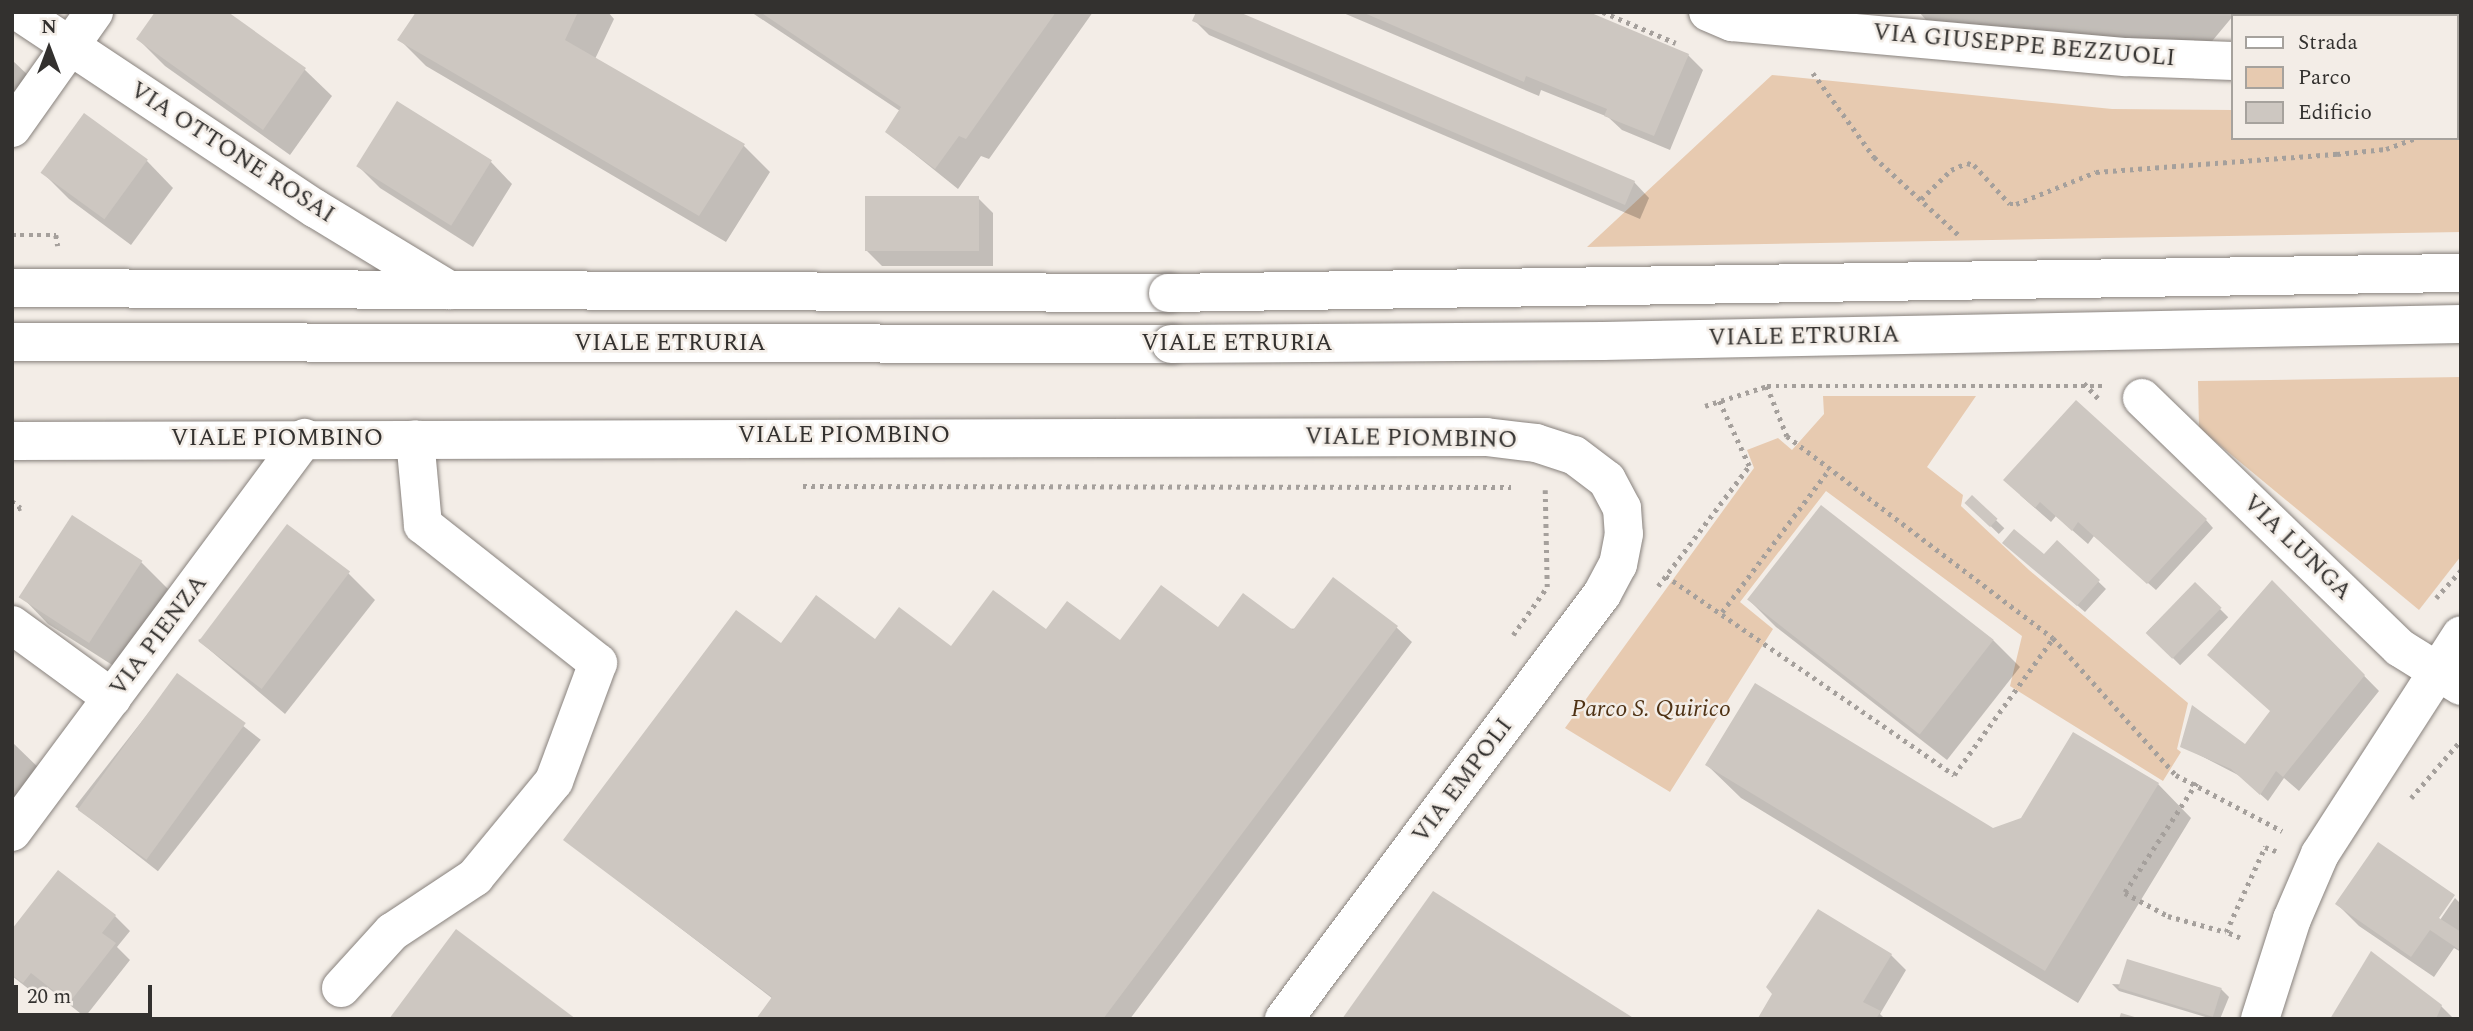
<!DOCTYPE html>
<style>
body{margin:0}
#map{position:relative;width:2473px;height:1031px;overflow:hidden;background:#f3ede7;font-family:Spectral,serif}
div>[style]{position:absolute}
[style*='--x']{left:calc(var(--x)*1px);top:calc(var(--y)*1px);width:calc(var(--w)*1px);rotate:calc(var(--a)*1deg)}
.green>*{inset:0;background:#e7cab0}
.shadow>*{inset:0;background:#0003;transform-origin:0 0}
.building>*{inset:0;background:#cdc7c1;transform-origin:0 0}
.path>*{height:4.5px;margin-top:-2.25px;transform-origin:0;background:repeating-linear-gradient(90deg,#a5a09c 0 3.5px,transparent 0 8.5px)}
.roads{filter:drop-shadow(0 0 2px #88827d) drop-shadow(0 0 2px #88827d)}
.minor>*{height:38px;margin:-19px;padding:0 19px;transform-origin:19px;border-radius:19px;background:#fff}
.major>*{height:38px;margin:-19px;padding:0 19px;transform-origin:19px;border-radius:19px;background:#fff}
.bridges{filter:drop-shadow(0 0 2px #88827d) drop-shadow(0 0 2px #88827d)}
.major-bridge>*{height:38px;margin:-19px;padding:0 19px;transform-origin:19px;border-radius:19px;background:#fff}
span{translate:-50% -50%;white-space:nowrap;text-align:center;line-height:1.15;-webkit-text-stroke:5px #f3ede7;paint-order:stroke}
.street-label{font-size:24px;color:#33312f}
.park-label{font-size:24px;color:#4f3214;font-style:italic}
.frame{position:absolute;inset:0;border:14px solid #33312f;pointer-events:none}
.legend{position:absolute;left:2231px;top:14px;width:228px;height:126px;box-sizing:border-box;background:#f3ede7;border:2px solid #a6a29d;margin:0;padding:9px 12px;list-style:none;font-size:21px;color:#33312f}
.legend li{display:flex;align-items:center;gap:14px;height:35px}
.legend b{width:35px;border:2px solid #a6a29d}
.north{position:absolute;left:14px;top:14px;width:70px;height:70px;-webkit-text-stroke:5px #f3ede7;paint-order:stroke;rotate:0deg;font-size:19px;font-weight:700;line-height:28px;text-align:center;color:#33312f}
.north::after{content:'';display:block;margin:auto;width:24px;height:32px;background:#33312f;clip-path:polygon(50% 0,100% 100%,50% 72%,0 100%)}
.scale{position:absolute;left:14px;top:985px;width:138px;height:32px;box-sizing:border-box;border:4px solid #33312f;border-top:0;padding-left:9px;font-size:21px;line-height:24px;white-space:nowrap;color:#33312f;-webkit-text-stroke:5px #f3ede7;paint-order:stroke}
</style>
<div id="map">
<div class="green">
<i style="clip-path:polygon(1772px 75px,2112px 109px,2233px 110px,2233px 138px,2457px 138px,2461px 112px,2461px 232px,1587px 247px)"></i>
<i style="clip-path:polygon(2461px 377px,2461px 556px,2419px 610px,2199px 428px,2198px 381px)"></i>
<i style="clip-path:polygon(1823px 396px,1976px 396px,1927px 467px,1963px 495px,1961px 506px,2029px 570px,2188px 703px,2177px 749px,2181px 752px,2163px 781px,2010px 686px,2022px 636px,1826px 491px,1740px 602px,1773px 629px,1670px 792px,1565px 728px,1754px 468px,1747px 450px,1778px 438px,1792px 450px,1824px 414px)"></i>
</div>
<div class="shadow">
<i style="clip-path:polygon(225px 12px,305px 70px,332px 96px,290px 155px,165px 66px,138px 39px)"></i>
<i style="clip-path:polygon(418px 12px,608px 12px,614px 19px,595px 59px,744px 146px,770px 172px,726px 242px,426px 66px,400px 40px)"></i>
<i style="clip-path:polygon(751px 12px,1093px 12px,989px 159px,981px 156px,958px 189px,887px 132px,900px 111px)"></i>
<i style="clip-path:polygon(1341px 12px,1585px 12px,1688px 55px,1703px 70px,1670px 150px,1622px 130px,1608px 117px,1541px 90px,1539px 96px)"></i>
<i style="clip-path:polygon(1919px 12px,2242px 12px,2233px 16px,2208px 46px,1926px 20px)"></i>
<i style="clip-path:polygon(1194px 20px,1634px 182px,1649px 198px,1640px 219px,1209px 35px)"></i>
<i style="clip-path:polygon(12px 60px,30px 77px,12px 104px)"></i>
<i style="clip-path:polygon(147px 161px,173px 188px,131px 245px,69px 199px,42px 172px)"></i>
<i style="clip-path:polygon(491px 162px,512px 184px,473px 247px,380px 188px,358px 166px)"></i>
<i style="clip-path:polygon(978px 198px,993px 213px,993px 266px,882px 266px,867px 251px)"></i>
<i style="clip-path:polygon(2020px 495px,2206px 520px,2213px 528px,2156px 590px,2094px 536px,2088px 544px,2056px 516px,2051px 522px)"></i>
<i style="left:1972px;top:497px;width:45px;height:8px;rotate:44deg"></i>
<i style="clip-path:polygon(1821px 507px,1993px 640px,2020px 667px,1947px 760px,1776px 627px,1749px 600px)"></i>
<i style="clip-path:polygon(2057px 542px,2106px 589px,2085px 612px,2012px 550px,2044px 556px)"></i>
<i style="clip-path:polygon(141px 562px,168px 589px,117px 668px,48px 624px,22px 597px)"></i>
<i style="clip-path:polygon(348px 573px,375px 600px,285px 714px,198px 640px)"></i>
<i style="clip-path:polygon(2272px 582px,2379px 691px,2299px 791px,2284px 778px,2268px 801px,2240px 776px,2182px 746px,2266px 766px,2272px 712px)"></i>
<i style="left:2195px;top:584px;width:47px;height:68px;rotate:45deg"></i>
<i style="clip-path:polygon(1396px 627px,1412px 642px,1130px 1019px,758px 1019px,773px 999px,565px 840px,781px 645px,876px 641px,952px 648px,1047px 631px,1120px 643px,1218px 630px)"></i>
<i style="left:178px;top:675px;width:105px;height:167px;rotate:38deg"></i>
<i style="clip-path:polygon(12px 742px,43px 772px,12px 815px)"></i>
<i style="clip-path:polygon(1707px 765px,1993px 830px,2158px 784px,2191px 818px,2078px 1003px,1741px 798px)"></i>
<i style="clip-path:polygon(2455px 898px,2461px 904px,2461px 952px,2454px 948px,2434px 977px,2359px 926px,2337px 904px,2440px 920px)"></i>
<i style="clip-path:polygon(115px 916px,130px 931px,117px 947px,130px 960px,85px 1017px,47px 987px,39px 997px,12px 976px,12px 932px)"></i>
<i style="clip-path:polygon(1891px 955px,1906px 970px,1880px 1014px,1885px 1019px,1760px 1017px)"></i>
<i style="clip-path:polygon(2112px 984px,2221px 989px,2229px 997px,2220px 1019px,2212px 1019px,2119px 991px)"></i>
<i style="clip-path:polygon(2441px 1006px,2454px 1019px,2333px 1019px)"></i>
</div>
<div class="building">
<i style="clip-path:polygon(155px 12px,228px 12px,306px 68px,263px 130px,136px 39px)"></i>
<i style="clip-path:polygon(416px 12px,578px 12px,565px 40px,745px 144px,699px 216px,397px 40px)"></i>
<i style="clip-path:polygon(760px 12px,1056px 12px,966px 139px,959px 136px,935px 169px,885px 132px,901px 107px)"></i>
<i style="clip-path:polygon(1196px 12px,1239px 12px,1635px 181px,1625px 205px,1192px 21px)"></i>
<i style="clip-path:polygon(1362px 12px,1589px 12px,1689px 54px,1654px 136px,1604px 116px,1607px 109px,1526px 76px,1524px 82px)"></i>
<i style="left:397px;top:101px;width:112px;height:77px;rotate:32deg"></i>
<i style="left:84px;top:113px;width:79px;height:74px;rotate:36deg"></i>
<i style="left:865px;top:196px;width:114px;height:55px"></i>
<i style="clip-path:polygon(2076px 400px,2207px 519px,2147px 584px,2078px 522px,2072px 531px,2040px 502px,2035px 508px,2003px 480px)"></i>
<i style="left:1972px;top:495px;width:35px;height:11px;rotate:43deg"></i>
<i style="left:1821px;top:505px;width:219px;height:120px;rotate:38deg"></i>
<i style="left:72px;top:515px;width:84px;height:98px;rotate:33deg"></i>
<i style="left:287px;top:524px;width:79px;height:147px;rotate:37deg"></i>
<i style="clip-path:polygon(2014px 529px,2044px 554px,2057px 540px,2100px 580px,2077px 606px,2002px 543px)"></i>
<i style="clip-path:polygon(1333px 577px,1398px 626px,1103px 1019px,756px 1019px,772px 997px,563px 840px,736px 610px,781px 643px,816px 595px,875px 639px,899px 607px,951px 646px,993px 590px,1046px 629px,1067px 601px,1120px 640px,1161px 585px,1218px 627px,1243px 593px,1293px 630px)"></i>
<i style="clip-path:polygon(2272px 580px,2365px 675px,2283px 777px,2276px 771px,2260px 795px,2231px 769px,2180px 747px,2192px 705px,2245px 744px,2270px 711px,2207px 655px)"></i>
<i style="left:2195px;top:582px;width:37px;height:71px;rotate:44deg"></i>
<i style="left:177px;top:673px;width:85px;height:169px;rotate:36deg"></i>
<i style="clip-path:polygon(1755px 683px,1993px 828px,2021px 818px,2073px 732px,2159px 783px,2045px 971px,1705px 765px)"></i>
<i style="clip-path:polygon(2378px 842px,2455px 895px,2439px 918px,2461px 932px,2461px 951px,2430px 930px,2411px 957px,2335px 904px)"></i>
<i style="clip-path:polygon(58px 870px,116px 915px,102px 933px,116px 943px,69px 1003px,31px 973px,23px 983px,12px 975px,12px 929px)"></i>
<i style="clip-path:polygon(1433px 891px,1635px 1019px,1342px 1019px)"></i>
<i style="clip-path:polygon(1818px 909px,1892px 954px,1863px 1002px,1881px 1011px,1876px 1019px,1758px 1018px,1772px 994px,1766px 987px)"></i>
<i style="clip-path:polygon(456px 929px,576px 1019px,389px 1019px)"></i>
<i style="clip-path:polygon(2371px 951px,2442px 1005px,2436px 1019px,2330px 1019px)"></i>
<i style="left:2127px;top:959px;width:99px;height:30px;rotate:17deg"></i>
<i style="clip-path:polygon(2121px 1013px,2138px 1018px,2138px 1019px,2119px 1019px)"></i>
</div>
<div class="path">
<i style="--x:1603;--y:12;--w:79;--a:23"></i>
<i style="--x:1813;--y:73;--w:104;--a:54"></i>
<i style="--x:1874;--y:157;--w:118;--a:42.6"></i>
<i style="--x:2457;--y:119;--w:4;--a:-27"></i>
<i style="--x:1921;--y:199;--w:42;--a:-44"></i>
<i style="--x:1951;--y:170;--w:17;--a:-24"></i>
<i style="--x:1967;--y:163;--w:7;--a:16"></i>
<i style="--x:1974;--y:165;--w:53;--a:47.3"></i>
<i style="--x:2010;--y:204;--w:6;--a:0"></i>
<i style="--x:2016;--y:204;--w:86;--a:-21.8"></i>
<i style="--x:2096;--y:172;--w:242;--a:-4.3"></i>
<i style="--x:2337;--y:154;--w:49;--a:-5.8"></i>
<i style="--x:2386;--y:149;--w:33;--a:-20"></i>
<i style="--x:12;--y:235;--w:44;--a:0"></i>
<i style="--x:56;--y:235;--w:11;--a:80"></i>
<i style="--x:2084;--y:383;--w:21;--a:47"></i>
<i style="--x:1767;--y:386;--w:54;--a:68.2"></i>
<i style="--x:1787;--y:436;--w:334;--a:37.2"></i>
<i style="--x:2053;--y:638;--w:184;--a:48.1"></i>
<i style="--x:2176;--y:775;--w:120;--a:27.8"></i>
<i style="--x:1705;--y:406;--w:65;--a:-17.9"></i>
<i style="--x:1767;--y:386;--w:336;--a:0"></i>
<i style="--x:803;--y:486;--w:708;--a:0.08"></i>
<i style="--x:12;--y:501;--w:11;--a:38"></i>
<i style="--x:21;--y:508;--w:10;--a:156"></i>
<i style="--x:1666;--y:576;--w:350;--a:34.6"></i>
<i style="--x:1954;--y:775;--w:169;--a:-54.1"></i>
<i style="--x:1658;--y:586;--w:151;--a:-52.8"></i>
<i style="--x:1749;--y:466;--w:72;--a:-114.8"></i>
<i style="--x:2436;--y:598;--w:38;--a:-48"></i>
<i style="--x:1722;--y:612;--w:176;--a:-53.1"></i>
<i style="--x:1513;--y:635;--w:59;--a:-54.7"></i>
<i style="--x:1547;--y:587;--w:97;--a:-91.2"></i>
<i style="--x:2197;--y:783;--w:131;--a:123.2"></i>
<i style="--x:2125;--y:893;--w:49;--a:28.1"></i>
<i style="--x:2168;--y:916;--w:60;--a:15.4"></i>
<i style="--x:2411;--y:798;--w:77;--a:-49.2"></i>
<i style="--x:2240;--y:938;--w:15;--a:-157"></i>
<i style="--x:2226;--y:932;--w:94;--a:-65.4"></i>
<i style="--x:2265;--y:847;--w:12;--a:20"></i>
</div>
<div class="roads">
<div class="minor">
<i style="--x:19;--y:12;--w:356;--a:33.6"></i>
<i style="--x:316;--y:209;--w:156;--a:31.3"></i>
<i style="--x:1708;--y:12;--w:26;--a:23"></i>
<i style="--x:1732;--y:22;--w:396;--a:5.1"></i>
<i style="--x:2126;--y:57;--w:107;--a:2.1"></i>
<i style="--x:2457;--y:59;--w:4;--a:0"></i>
<i style="--x:12;--y:128;--w:142;--a:-54.7"></i>
<i style="--x:2142;--y:398;--w:359;--a:44.1"></i>
<i style="--x:2400;--y:648;--w:72;--a:31.9"></i>
<i style="--x:12;--y:441;--w:1474;--a:-0.16"></i>
<i style="--x:1486;--y:437;--w:50;--a:6.8"></i>
<i style="--x:1536;--y:443;--w:40;--a:18"></i>
<i style="--x:1574;--y:455;--w:41;--a:37.1"></i>
<i style="--x:1607;--y:480;--w:32;--a:62"></i>
<i style="--x:1622;--y:508;--w:26;--a:86"></i>
<i style="--x:1624;--y:534;--w:31;--a:101"></i>
<i style="--x:1618;--y:564;--w:34;--a:118"></i>
<i style="--x:1602;--y:594;--w:531;--a:126.81"></i>
<i style="--x:12;--y:625;--w:124;--a:36.1"></i>
<i style="--x:12;--y:832;--w:491;--a:-53.4"></i>
<i style="--x:341;--y:988;--w:76;--a:-47.7"></i>
<i style="--x:392;--y:932;--w:100;--a:-33.5"></i>
<i style="--x:475;--y:877;--w:124;--a:-50.5"></i>
<i style="--x:554;--y:781;--w:126;--a:-69.6"></i>
<i style="--x:598;--y:663;--w:223;--a:-141.7"></i>
<i style="--x:423;--y:525;--w:86;--a:-95.3"></i>
<i style="--x:2260;--y:1019;--w:105;--a:-72.3"></i>
<i style="--x:2292;--y:919;--w:71;--a:-66.7"></i>
<i style="--x:2320;--y:854;--w:260;--a:-57.2"></i>
</div>
<div class="major">
<i style="--x:12;--y:288;--w:1156;--a:0.25"></i>
<i style="--x:12;--y:342;--w:1159;--a:0.1"></i>
</div>
</div>
<div class="bridges">
<div class="major-bridge">
<i style="--x:1168;--y:293;--w:1293;--a:-0.89"></i>
<i style="--x:1171;--y:344;--w:432;--a:-0.4"></i>
<i style="--x:1603;--y:341;--w:858;--a:-1.14"></i>
</div>
</div>
<div class="street-label">
<span style="left:2024px;top:46px;rotate:5deg">VIA GIUSEPPE BEZZUOLI</span>
<span style="left:232px;top:153px;rotate:33deg">VIA OTTONE ROSAI</span>
<span style="left:1804px;top:337px;rotate:-1deg">VIALE ETRURIA</span>
<span style="left:670px;top:344px">VIALE ETRURIA</span>
<span style="left:1237px;top:344px">VIALE ETRURIA</span>
<span style="left:844px;top:436px">VIALE PIOMBINO</span>
<span style="left:277px;top:439px">VIALE PIOMBINO</span>
<span style="left:1411px;top:439px;rotate:1deg">VIALE PIOMBINO</span>
<span style="left:2297px;top:548px;rotate:44deg">VIA LUNGA</span>
<span style="left:159px;top:636px;rotate:-53deg">VIA PIENZA</span>
<span style="left:1463px;top:781px;rotate:-53deg">VIA EMPOLI</span>
</div>
<div class="park-label">
<span style="left:1651px;top:710px">Parco S. Quirico</span>
</div>
<div class="frame"></div>
<ul class="legend">
<li><b style="height:9px;background:#fff"></b>Strada</li>
<li><b style="height:19px;background:#e7cab0"></b>Parco</li>
<li><b style="height:19px;background:#cdc7c1"></b>Edificio</li>
</ul>
<div class="north">N</div>
<div class="scale">20 m</div>
</div>
